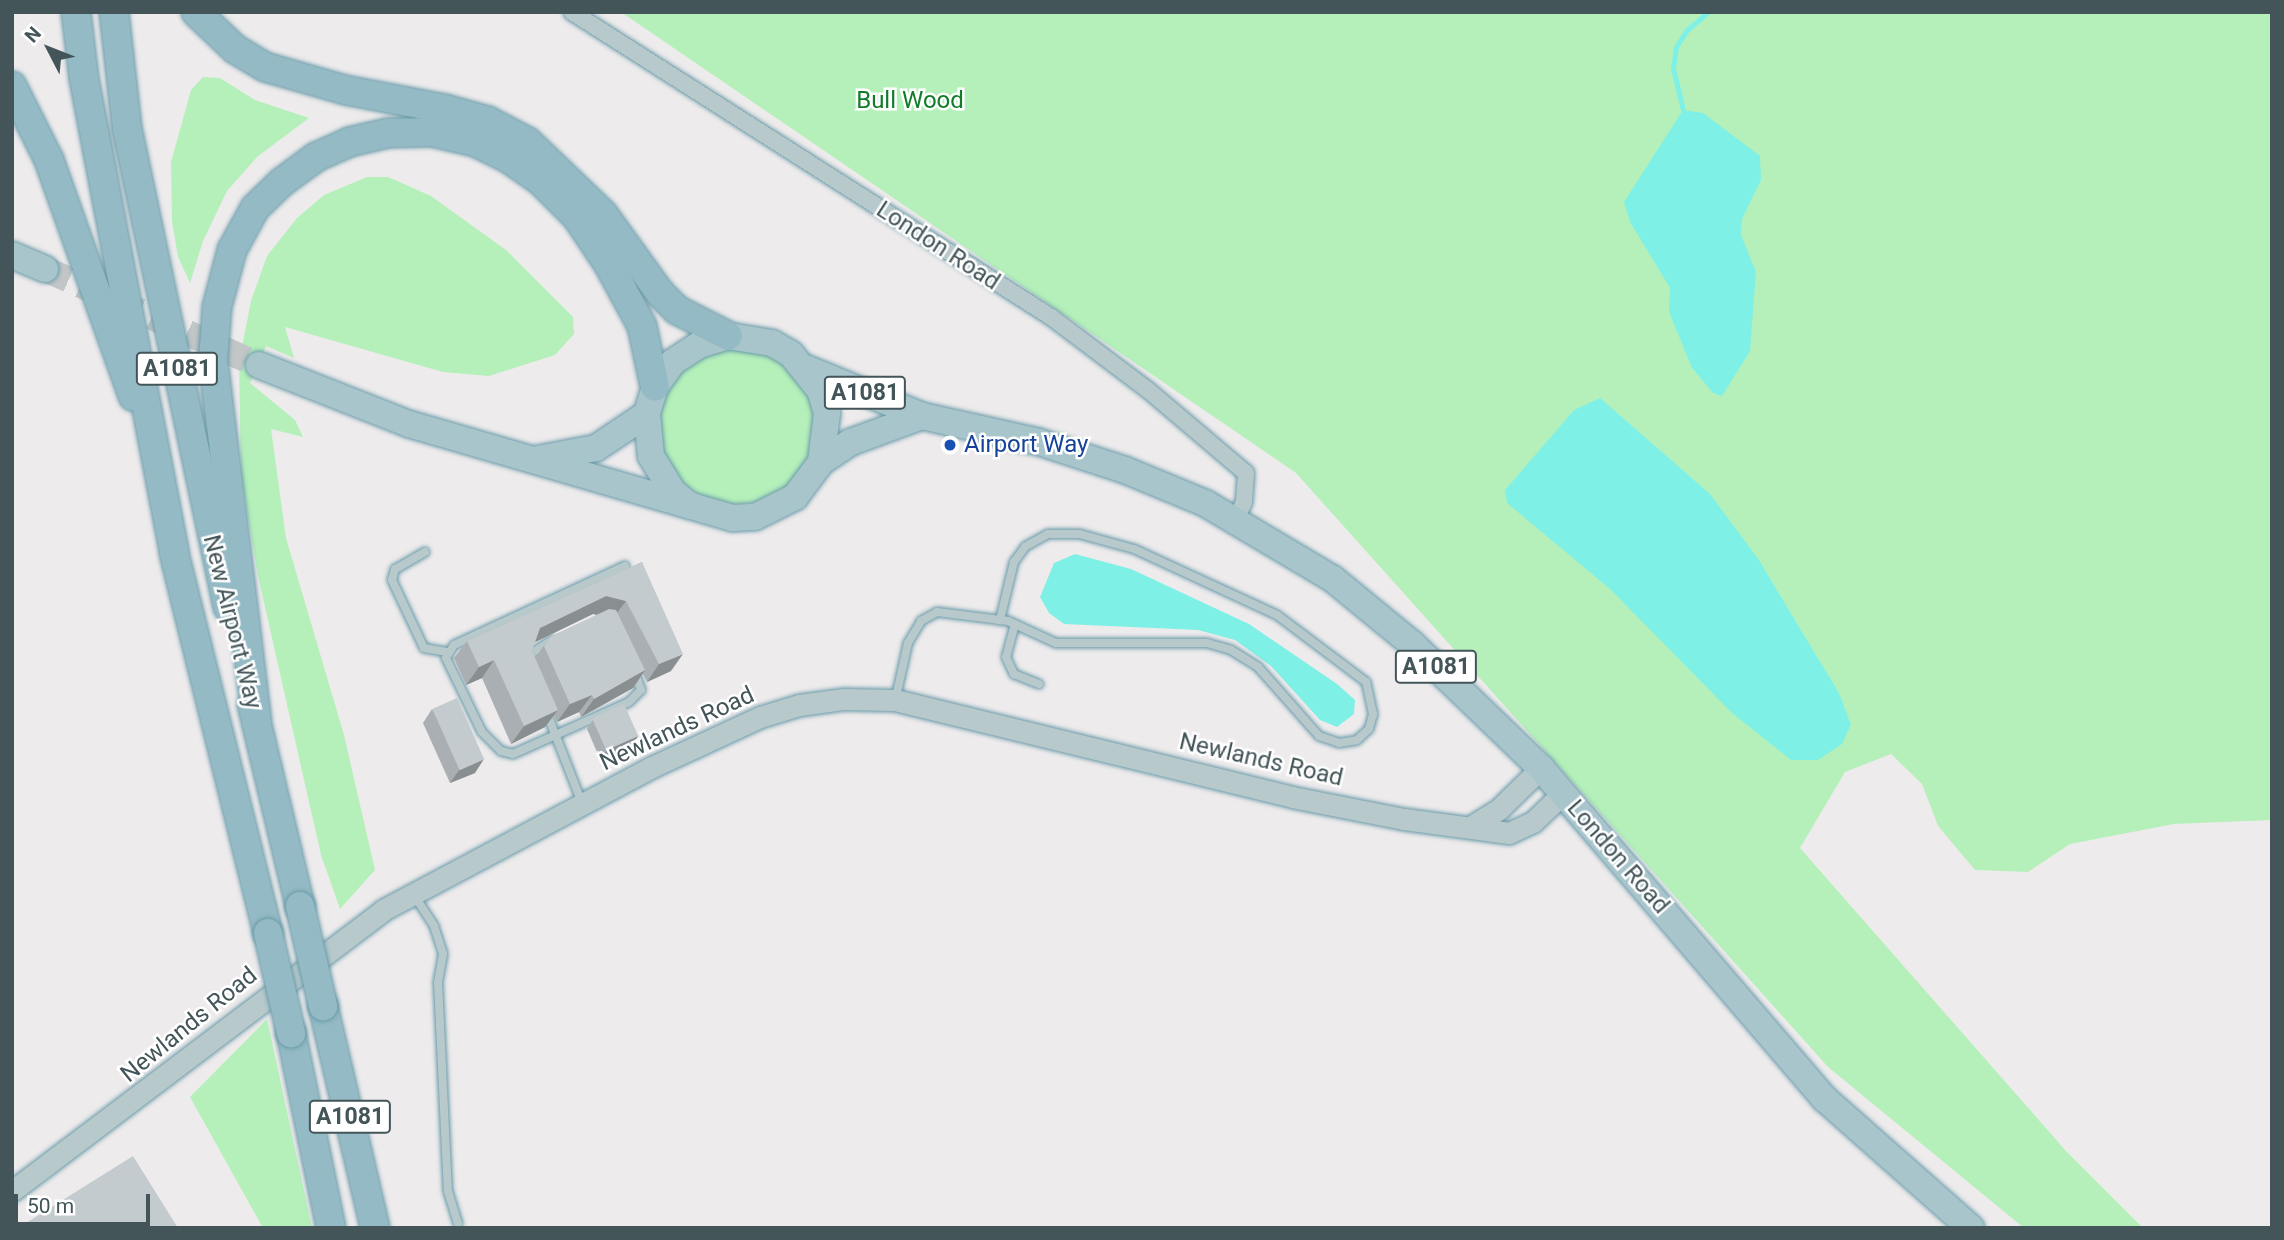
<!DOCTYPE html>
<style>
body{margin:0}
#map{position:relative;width:2284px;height:1240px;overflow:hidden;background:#eeebec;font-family:Roboto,sans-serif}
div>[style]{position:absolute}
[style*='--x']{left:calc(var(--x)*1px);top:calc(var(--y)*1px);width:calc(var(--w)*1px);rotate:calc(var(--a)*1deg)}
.green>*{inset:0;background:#b5f0ba}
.round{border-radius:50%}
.water>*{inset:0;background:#7ff0e6}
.stream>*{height:5px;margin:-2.5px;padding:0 2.5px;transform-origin:2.5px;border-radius:2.5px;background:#7ff0e6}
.primary-tunnel>*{height:26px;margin-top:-13px;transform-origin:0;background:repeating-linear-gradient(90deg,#c3c6c7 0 26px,transparent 0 39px)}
.roads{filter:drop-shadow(0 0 2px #6a9ba9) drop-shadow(0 0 2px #6a9ba9)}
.service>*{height:8px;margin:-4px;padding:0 4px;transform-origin:4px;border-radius:4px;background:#b8c9cc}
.minor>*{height:16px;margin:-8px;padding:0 8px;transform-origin:8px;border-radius:8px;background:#b8c9cc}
.tertiary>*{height:21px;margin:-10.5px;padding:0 10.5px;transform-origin:10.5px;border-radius:10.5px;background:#b8c9cc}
.primary>*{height:26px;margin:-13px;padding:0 13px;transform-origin:13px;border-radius:13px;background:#a8c5cc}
.trunk>*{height:28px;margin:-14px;padding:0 14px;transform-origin:14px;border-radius:14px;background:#94bac5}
.bridges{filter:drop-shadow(0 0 2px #6a9ba9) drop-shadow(0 0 2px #6a9ba9)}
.trunk-bridge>*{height:28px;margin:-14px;padding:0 14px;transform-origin:14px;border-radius:14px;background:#94bac5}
.wall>*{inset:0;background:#a9afb2}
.shaded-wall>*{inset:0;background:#898e91}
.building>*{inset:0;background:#c4cbcf;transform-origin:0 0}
.dots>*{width:19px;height:19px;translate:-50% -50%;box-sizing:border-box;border:4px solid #fff;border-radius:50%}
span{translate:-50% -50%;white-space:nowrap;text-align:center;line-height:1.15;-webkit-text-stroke:5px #fff;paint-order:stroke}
.shield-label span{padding:2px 5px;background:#fff;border:2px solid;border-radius:5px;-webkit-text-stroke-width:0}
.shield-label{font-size:23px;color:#435559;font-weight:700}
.park-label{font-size:24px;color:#117d28}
.street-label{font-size:24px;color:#435559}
.transit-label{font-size:24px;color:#164399}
.left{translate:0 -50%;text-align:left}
.frame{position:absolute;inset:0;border:14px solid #435559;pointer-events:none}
.north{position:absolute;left:14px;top:14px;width:70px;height:70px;-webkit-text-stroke:5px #fff;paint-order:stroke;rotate:312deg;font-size:19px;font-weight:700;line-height:28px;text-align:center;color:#435559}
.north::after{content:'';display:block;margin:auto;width:24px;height:32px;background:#435559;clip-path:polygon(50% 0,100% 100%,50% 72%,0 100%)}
.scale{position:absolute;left:14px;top:1194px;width:136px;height:32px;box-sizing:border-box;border:4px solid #435559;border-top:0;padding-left:9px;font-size:21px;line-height:24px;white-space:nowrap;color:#435559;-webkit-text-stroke:5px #fff;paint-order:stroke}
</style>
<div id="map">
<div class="green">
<i style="clip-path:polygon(621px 12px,2272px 12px,2272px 820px,2174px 824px,2070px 844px,2028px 872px,1975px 870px,1938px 826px,1922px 784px,1891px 754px,1845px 772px,1800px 848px,2066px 1151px,2143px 1228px,2024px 1228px,1828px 1067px,1296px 473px)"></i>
<i style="clip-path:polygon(203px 77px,220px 78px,255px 100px,309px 118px,257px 157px,227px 191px,203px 241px,190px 283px,178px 257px,172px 221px,171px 162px,191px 90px)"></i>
<i style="clip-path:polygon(367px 177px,388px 177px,431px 196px,506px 250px,573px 317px,574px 334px,555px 355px,489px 376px,443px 372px,285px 327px,294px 358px,266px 346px,250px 383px,295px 420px,303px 437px,271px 429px,286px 538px,344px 735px,375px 870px,340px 909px,321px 855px,258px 576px,241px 475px,239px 362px,251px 301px,267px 256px,297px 218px,324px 195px)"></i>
<i class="round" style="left:659px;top:348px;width:156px;height:156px"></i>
<i style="clip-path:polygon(267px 1019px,312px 1228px,263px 1228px,190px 1097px)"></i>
</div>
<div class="water">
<i style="clip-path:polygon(1683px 110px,1703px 113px,1760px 156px,1761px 180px,1742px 219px,1741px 235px,1756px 272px,1750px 351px,1722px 396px,1713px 393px,1692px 368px,1669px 312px,1670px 288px,1630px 222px,1624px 202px)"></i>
<i style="clip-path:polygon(1600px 398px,1710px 494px,1759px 560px,1796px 622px,1839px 693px,1851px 725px,1842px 744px,1818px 760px,1791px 760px,1732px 713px,1609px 588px,1507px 503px,1505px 490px,1574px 410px)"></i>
<i style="clip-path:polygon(1075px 554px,1131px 569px,1249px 624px,1337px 684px,1355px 700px,1354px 714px,1337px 727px,1320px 720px,1271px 666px,1235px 640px,1198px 630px,1064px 624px,1049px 613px,1040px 597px,1054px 563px)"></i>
</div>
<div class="stream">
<i style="--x:1683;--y:110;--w:43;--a:-103.4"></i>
<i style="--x:1673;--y:68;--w:21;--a:-82"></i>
<i style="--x:1676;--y:47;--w:19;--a:-58"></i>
<i style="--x:1686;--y:31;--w:29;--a:-41"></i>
</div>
<div class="primary-tunnel">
<i style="--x:45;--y:269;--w:235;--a:24.2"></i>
</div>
<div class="roads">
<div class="service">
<i style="--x:425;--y:552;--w:34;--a:150"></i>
<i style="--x:395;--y:569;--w:11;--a:105"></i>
<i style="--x:392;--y:580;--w:75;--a:64.8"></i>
<i style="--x:424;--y:648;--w:23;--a:10"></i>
<i style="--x:625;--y:566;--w:188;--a:155.2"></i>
<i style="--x:454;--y:645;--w:15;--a:122"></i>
<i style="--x:446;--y:658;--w:82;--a:64.1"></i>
<i style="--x:482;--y:732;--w:27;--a:45"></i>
<i style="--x:501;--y:751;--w:12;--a:14"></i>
<i style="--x:513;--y:754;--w:127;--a:-24.1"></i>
<i style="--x:629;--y:702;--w:17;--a:-45"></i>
<i style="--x:641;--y:690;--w:18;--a:-109"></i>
<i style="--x:1015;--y:624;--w:34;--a:105"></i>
<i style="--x:1006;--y:657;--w:19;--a:65"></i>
<i style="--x:1014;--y:674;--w:27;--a:22"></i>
<i style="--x:526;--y:657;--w:31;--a:-33"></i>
<i style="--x:896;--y:697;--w:55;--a:-77.5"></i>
<i style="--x:908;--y:643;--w:26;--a:-59"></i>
<i style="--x:921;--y:621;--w:18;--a:-29"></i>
<i style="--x:937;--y:612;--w:72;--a:7.2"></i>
<i style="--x:1008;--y:621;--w:53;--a:24.6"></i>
<i style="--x:1056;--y:643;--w:151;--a:0"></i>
<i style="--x:1207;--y:643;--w:25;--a:16"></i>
<i style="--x:1231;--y:650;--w:32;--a:32"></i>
<i style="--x:1258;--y:667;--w:92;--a:48.5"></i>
<i style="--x:1319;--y:736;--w:21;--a:19"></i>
<i style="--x:1339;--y:743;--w:18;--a:-9"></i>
<i style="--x:1357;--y:740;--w:16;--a:-43"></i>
<i style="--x:1369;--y:729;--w:16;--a:-75"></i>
<i style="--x:1373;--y:714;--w:33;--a:-102"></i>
<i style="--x:1366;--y:682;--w:111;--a:-143"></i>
<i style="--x:1277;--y:615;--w:157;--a:-155.2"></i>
<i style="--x:1134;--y:549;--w:57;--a:-164.7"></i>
<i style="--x:1079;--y:534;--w:31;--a:180"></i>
<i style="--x:1048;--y:534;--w:26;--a:151"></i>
<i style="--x:1025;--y:547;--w:19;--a:126"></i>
<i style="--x:1014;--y:562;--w:60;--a:103.6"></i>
<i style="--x:546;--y:711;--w:99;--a:68.6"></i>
<i style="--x:414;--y:895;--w:37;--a:57"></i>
<i style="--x:434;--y:926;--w:29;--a:72"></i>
<i style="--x:443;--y:954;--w:28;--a:100"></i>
<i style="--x:438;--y:982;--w:209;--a:87.3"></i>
<i style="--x:448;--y:1191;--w:34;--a:73"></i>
</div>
<div class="minor">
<i style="--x:572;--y:12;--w:568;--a:32.49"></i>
<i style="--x:1051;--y:317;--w:121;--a:37"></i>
<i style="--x:1148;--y:390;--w:128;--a:40.3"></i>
<i style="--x:1246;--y:473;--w:29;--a:94"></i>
<i style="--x:1244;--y:502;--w:21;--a:115"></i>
</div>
<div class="tertiary">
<i style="--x:1472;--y:826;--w:32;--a:-32"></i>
<i style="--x:1499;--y:809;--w:59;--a:-44.3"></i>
<i style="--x:12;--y:1191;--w:465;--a:-37.1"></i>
<i style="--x:383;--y:910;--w:305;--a:-28"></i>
<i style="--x:652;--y:767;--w:119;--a:-24.8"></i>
<i style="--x:760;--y:717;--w:41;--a:-17.1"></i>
<i style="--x:799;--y:705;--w:44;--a:-7.8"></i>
<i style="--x:843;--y:699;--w:52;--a:1.1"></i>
<i style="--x:895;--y:700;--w:409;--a:13.7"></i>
<i style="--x:1292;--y:797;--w:114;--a:11.1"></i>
<i style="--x:1404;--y:819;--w:106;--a:7.6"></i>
<i style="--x:1509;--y:833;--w:26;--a:-25"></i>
<i style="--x:1533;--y:822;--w:42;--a:-44"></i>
</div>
<div class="primary">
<i style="--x:12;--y:255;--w:36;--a:23"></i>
<i style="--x:259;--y:365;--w:161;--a:21.5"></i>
<i style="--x:409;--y:424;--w:337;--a:16.2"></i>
<i style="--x:733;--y:518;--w:22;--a:-3"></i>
<i style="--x:755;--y:517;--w:45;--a:-26.6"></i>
<i style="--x:795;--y:497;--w:44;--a:-53.4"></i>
<i style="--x:821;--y:462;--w:49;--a:-83"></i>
<i style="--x:827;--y:413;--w:24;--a:-107"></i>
<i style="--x:820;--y:390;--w:46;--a:-128.9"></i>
<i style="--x:791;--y:354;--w:22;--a:-150"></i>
<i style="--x:772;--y:343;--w:45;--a:-171"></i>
<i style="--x:728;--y:336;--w:30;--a:163"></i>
<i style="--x:699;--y:345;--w:31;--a:147"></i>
<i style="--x:673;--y:362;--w:31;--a:126"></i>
<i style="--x:655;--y:387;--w:28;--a:107"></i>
<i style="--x:647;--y:414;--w:42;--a:84.6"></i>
<i style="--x:651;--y:456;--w:42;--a:58.6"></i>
<i style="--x:673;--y:492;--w:22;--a:39"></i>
<i style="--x:808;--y:369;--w:123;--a:22.4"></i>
<i style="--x:922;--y:416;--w:120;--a:12.5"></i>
<i style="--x:1039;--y:442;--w:90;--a:18"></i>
<i style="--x:1125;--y:470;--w:87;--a:22.4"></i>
<i style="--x:1205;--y:503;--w:149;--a:30.7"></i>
<i style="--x:1333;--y:579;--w:102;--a:39.4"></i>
<i style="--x:1412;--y:644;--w:179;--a:43.9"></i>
<i style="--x:1541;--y:768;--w:436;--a:49.4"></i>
<i style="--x:1825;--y:1099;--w:195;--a:41.5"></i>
<i style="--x:538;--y:459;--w:59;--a:-10.7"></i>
<i style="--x:596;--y:448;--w:61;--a:-33.7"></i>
<i style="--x:821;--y:462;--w:36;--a:-34"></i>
<i style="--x:851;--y:442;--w:76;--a:-20.1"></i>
</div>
<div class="trunk">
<i style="--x:76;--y:12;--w:67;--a:83.2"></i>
<i style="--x:84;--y:79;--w:482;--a:79.2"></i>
<i style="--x:174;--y:553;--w:391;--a:76.1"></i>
<i style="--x:114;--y:12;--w:117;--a:83.6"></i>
<i style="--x:127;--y:128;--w:490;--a:78.1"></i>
<i style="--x:196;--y:12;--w:54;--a:43.5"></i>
<i style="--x:235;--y:49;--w:35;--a:31"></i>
<i style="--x:265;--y:67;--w:83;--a:16"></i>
<i style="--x:345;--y:90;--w:102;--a:10.8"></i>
<i style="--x:445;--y:109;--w:45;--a:15.6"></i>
<i style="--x:488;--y:121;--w:45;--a:27.7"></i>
<i style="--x:528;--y:142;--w:104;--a:43.8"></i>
<i style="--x:603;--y:214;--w:97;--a:54.2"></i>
<i style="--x:660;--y:293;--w:24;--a:45"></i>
<i style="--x:677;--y:310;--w:57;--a:27"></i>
<i style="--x:12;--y:86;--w:83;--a:63.4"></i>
<i style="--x:49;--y:160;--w:251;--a:70.4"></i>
<i style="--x:252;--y:704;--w:208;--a:76.6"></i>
<i style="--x:257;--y:723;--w:365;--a:-96.9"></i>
<i style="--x:213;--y:361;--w:54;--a:-85.8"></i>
<i style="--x:217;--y:307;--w:59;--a:-75.3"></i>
<i style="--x:232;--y:250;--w:48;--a:-61.3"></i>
<i style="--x:255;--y:208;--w:37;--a:-44"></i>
<i style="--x:282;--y:182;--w:42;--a:-36.3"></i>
<i style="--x:316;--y:157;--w:36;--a:-24"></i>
<i style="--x:349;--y:142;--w:40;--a:-13"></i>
<i style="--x:388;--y:133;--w:44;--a:-1.3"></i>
<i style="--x:432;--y:132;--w:44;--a:13.1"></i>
<i style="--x:475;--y:142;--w:37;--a:26"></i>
<i style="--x:508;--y:158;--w:39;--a:35"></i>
<i style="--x:540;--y:180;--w:52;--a:45"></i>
<i style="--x:577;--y:217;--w:58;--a:56.3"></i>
<i style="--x:609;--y:265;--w:69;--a:61.6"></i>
<i style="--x:642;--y:326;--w:62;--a:78"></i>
<i style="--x:323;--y:1006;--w:228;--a:76.8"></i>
<i style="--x:291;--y:1033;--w:199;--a:78.4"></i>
</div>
</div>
<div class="bridges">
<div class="trunk-bridge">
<i style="--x:300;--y:906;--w:103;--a:77"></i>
<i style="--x:268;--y:933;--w:103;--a:77"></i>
</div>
</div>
<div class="wall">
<i style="clip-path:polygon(evenodd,642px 562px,671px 671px,647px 682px,643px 674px,633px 688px,581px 717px,579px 712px,557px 722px,554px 715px,545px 727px,511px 744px,482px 678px,466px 685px,454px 658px,467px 641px,642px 562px,593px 614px,597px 615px,550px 637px,535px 658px,532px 651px,535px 642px,593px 614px)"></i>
<i style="clip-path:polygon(432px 709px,475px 773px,450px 783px,423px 723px)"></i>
<i style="clip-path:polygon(593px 720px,638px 736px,632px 745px,600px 759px,587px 729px)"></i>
</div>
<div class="shaded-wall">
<i style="clip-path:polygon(606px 596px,626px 601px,613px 618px,593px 614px,527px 646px,540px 628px)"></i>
<i style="clip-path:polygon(683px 654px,671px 671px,647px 682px,659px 664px)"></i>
<i style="clip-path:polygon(494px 660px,482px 678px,466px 685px,479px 667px)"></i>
<i style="clip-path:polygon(645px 670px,633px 688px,581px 717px,594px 699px)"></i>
<i style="clip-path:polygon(592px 695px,579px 712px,557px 722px,570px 704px)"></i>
<i style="clip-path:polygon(558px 710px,545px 727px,511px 744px,524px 726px)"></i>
<i style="clip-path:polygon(638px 736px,632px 745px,600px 759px,607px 750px)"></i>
<i style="clip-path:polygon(484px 759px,475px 773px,450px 783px,459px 770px)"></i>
</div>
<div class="building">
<i style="clip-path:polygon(642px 562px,683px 654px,659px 664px,626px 601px,606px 596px,540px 628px,532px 651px,558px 710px,524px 726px,494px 660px,479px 667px,467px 641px)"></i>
<i style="clip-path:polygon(609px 609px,616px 610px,645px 670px,594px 699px,592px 695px,570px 704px,544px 646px,550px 637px)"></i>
<i style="left:457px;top:698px;width:67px;height:27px;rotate:66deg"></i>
<i style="left:624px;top:704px;width:35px;height:35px;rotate:66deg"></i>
<i style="clip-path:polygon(133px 1156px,178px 1228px,18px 1228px)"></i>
</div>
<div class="dots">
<i style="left:950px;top:445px;background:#1a4fb4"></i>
</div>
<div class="shield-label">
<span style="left:177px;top:369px">A1081</span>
<span style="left:865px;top:393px">A1081</span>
<span style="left:1436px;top:667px">A1081</span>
<span style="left:350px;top:1117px">A1081</span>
</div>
<div class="park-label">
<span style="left:910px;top:101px">Bull Wood</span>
</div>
<div class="street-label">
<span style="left:938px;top:246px;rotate:33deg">London Road</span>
<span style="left:232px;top:622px;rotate:76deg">New Airport Way</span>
<span style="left:677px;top:729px;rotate:-25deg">Newlands Road</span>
<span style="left:1261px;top:760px;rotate:13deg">Newlands Road</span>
<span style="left:1618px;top:857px;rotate:49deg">London Road</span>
<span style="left:189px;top:1025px;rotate:-39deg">Newlands Road</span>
</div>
<div class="transit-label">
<span class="left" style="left:964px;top:445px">Airport Way</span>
</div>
<div class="frame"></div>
<div class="north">N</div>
<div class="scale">50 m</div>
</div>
